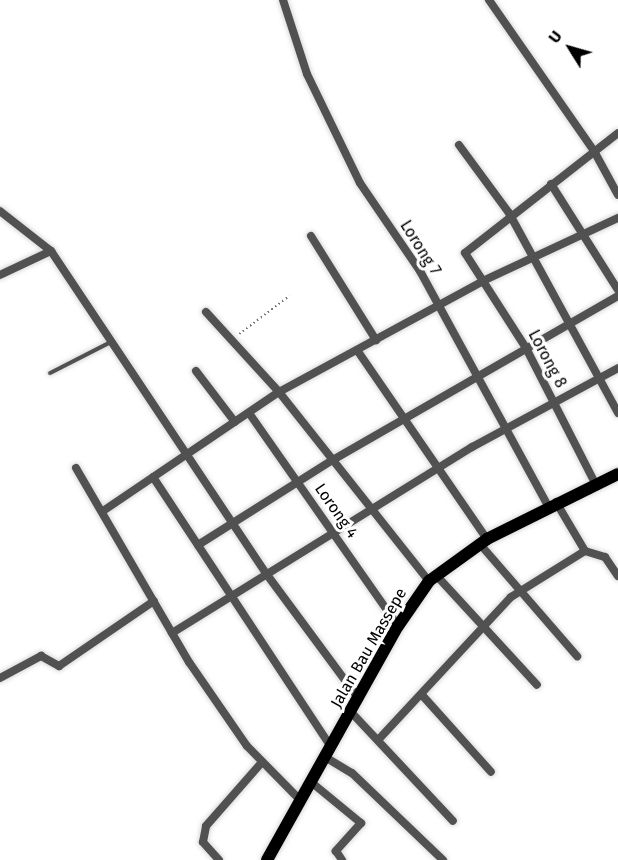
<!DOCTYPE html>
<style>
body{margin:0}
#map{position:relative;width:618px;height:860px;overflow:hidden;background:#fff;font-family:"Fira Sans",sans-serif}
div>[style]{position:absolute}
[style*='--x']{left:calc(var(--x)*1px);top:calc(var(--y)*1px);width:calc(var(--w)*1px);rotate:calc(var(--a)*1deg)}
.path>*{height:1.5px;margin-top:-0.75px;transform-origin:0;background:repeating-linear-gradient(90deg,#737373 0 1.5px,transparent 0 4.5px)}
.roads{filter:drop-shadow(0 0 2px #dbdbdb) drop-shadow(0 0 2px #dbdbdb)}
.lane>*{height:4px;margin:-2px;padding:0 2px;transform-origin:2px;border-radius:2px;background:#515151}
.street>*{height:8px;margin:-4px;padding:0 4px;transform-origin:4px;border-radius:4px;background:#515151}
.primary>*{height:12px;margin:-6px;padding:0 6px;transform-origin:6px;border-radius:6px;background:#000}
span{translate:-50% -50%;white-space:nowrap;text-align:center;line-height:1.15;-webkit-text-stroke:6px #fff;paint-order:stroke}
.street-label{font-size:16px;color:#000}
.north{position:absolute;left:540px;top:18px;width:60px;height:60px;-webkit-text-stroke:4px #fff;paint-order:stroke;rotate:307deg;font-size:16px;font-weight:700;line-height:24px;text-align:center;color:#000}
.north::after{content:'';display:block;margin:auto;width:21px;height:27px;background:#000;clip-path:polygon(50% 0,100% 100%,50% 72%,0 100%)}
</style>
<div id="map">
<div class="path">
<i style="--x:239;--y:334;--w:63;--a:-37.2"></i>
</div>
<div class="roads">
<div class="lane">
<i style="--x:50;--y:373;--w:66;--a:-27"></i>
</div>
<div class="street">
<i style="--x:283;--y:0;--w:78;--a:72"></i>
<i style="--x:307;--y:74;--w:121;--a:64.1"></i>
<i style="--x:360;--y:183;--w:107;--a:55.7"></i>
<i style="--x:420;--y:271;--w:268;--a:61.4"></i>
<i style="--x:489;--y:0;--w:184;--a:55.2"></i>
<i style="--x:594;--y:151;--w:50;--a:61.4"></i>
<i style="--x:459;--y:145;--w:84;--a:53.7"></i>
<i style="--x:509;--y:213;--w:228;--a:61.4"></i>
<i style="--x:551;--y:184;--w:125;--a:57.7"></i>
<i style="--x:0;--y:211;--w:65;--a:38.1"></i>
<i style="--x:51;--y:251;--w:386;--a:56.3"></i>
<i style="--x:265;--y:572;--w:158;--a:53.5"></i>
<i style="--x:311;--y:236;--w:123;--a:58"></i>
<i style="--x:0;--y:275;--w:56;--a:-25.2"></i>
<i style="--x:206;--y:312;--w:108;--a:47.6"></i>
<i style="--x:279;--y:392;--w:241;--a:51.6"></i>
<i style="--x:357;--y:350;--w:229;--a:55.5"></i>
<i style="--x:196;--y:371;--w:64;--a:52.6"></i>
<i style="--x:249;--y:413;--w:260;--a:55"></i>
<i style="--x:76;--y:468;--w:225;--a:59.8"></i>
<i style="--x:189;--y:662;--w:102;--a:55.4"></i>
<i style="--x:247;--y:746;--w:77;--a:45.5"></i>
<i style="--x:153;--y:477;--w:323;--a:56.6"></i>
<i style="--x:595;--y:483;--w:152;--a:-117.1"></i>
<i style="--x:526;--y:348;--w:113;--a:-122.7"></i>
<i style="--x:465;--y:253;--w:194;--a:-38.1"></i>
<i style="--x:556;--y:502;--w:57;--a:59.4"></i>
<i style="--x:585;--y:551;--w:21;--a:17"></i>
<i style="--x:605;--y:557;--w:23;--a:56"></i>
<i style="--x:103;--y:511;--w:212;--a:-34.1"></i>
<i style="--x:279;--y:392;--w:234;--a:-28.5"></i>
<i style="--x:485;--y:280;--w:147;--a:-25"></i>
<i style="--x:479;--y:543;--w:150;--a:49.1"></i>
<i style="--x:198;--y:545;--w:157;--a:-32.3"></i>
<i style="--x:331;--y:461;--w:331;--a:-29.9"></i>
<i style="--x:436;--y:575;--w:149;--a:47.4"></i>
<i style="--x:172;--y:633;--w:353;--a:-31.8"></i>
<i style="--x:472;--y:447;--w:166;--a:-28.4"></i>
<i style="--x:0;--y:678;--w:47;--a:-28.2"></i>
<i style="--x:41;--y:656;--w:21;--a:29"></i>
<i style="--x:59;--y:666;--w:115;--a:-34.4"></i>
<i style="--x:422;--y:695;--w:103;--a:48.1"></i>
<i style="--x:351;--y:712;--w:149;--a:46.9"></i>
<i style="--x:379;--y:739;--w:194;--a:-47.1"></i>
<i style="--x:511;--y:597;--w:87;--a:-31.9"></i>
<i style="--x:325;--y:757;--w:31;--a:31"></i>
<i style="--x:352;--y:773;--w:126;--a:43.7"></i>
<i style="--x:311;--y:782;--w:65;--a:39.4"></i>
<i style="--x:361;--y:823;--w:38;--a:132"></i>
<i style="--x:336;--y:851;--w:11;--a:56"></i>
<i style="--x:219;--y:860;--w:24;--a:-132"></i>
<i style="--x:203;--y:842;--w:16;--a:-79"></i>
<i style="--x:206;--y:826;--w:85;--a:-48.8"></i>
</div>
<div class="primary">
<i style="--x:267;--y:860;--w:268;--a:-60.8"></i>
<i style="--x:398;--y:626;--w:55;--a:-55.4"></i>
<i style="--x:429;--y:581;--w:72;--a:-35.9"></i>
<i style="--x:487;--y:539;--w:146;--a:-26.4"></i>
</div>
</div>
<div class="street-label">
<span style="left:420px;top:248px;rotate:58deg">Lorong 7</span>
<span style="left:547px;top:359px;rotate:62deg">Lorong 8</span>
<span style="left:336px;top:511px;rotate:55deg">Lorong 4</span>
<span style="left:369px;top:648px;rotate:-60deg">Jalan Bau Massepe</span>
</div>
<div class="north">U</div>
</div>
